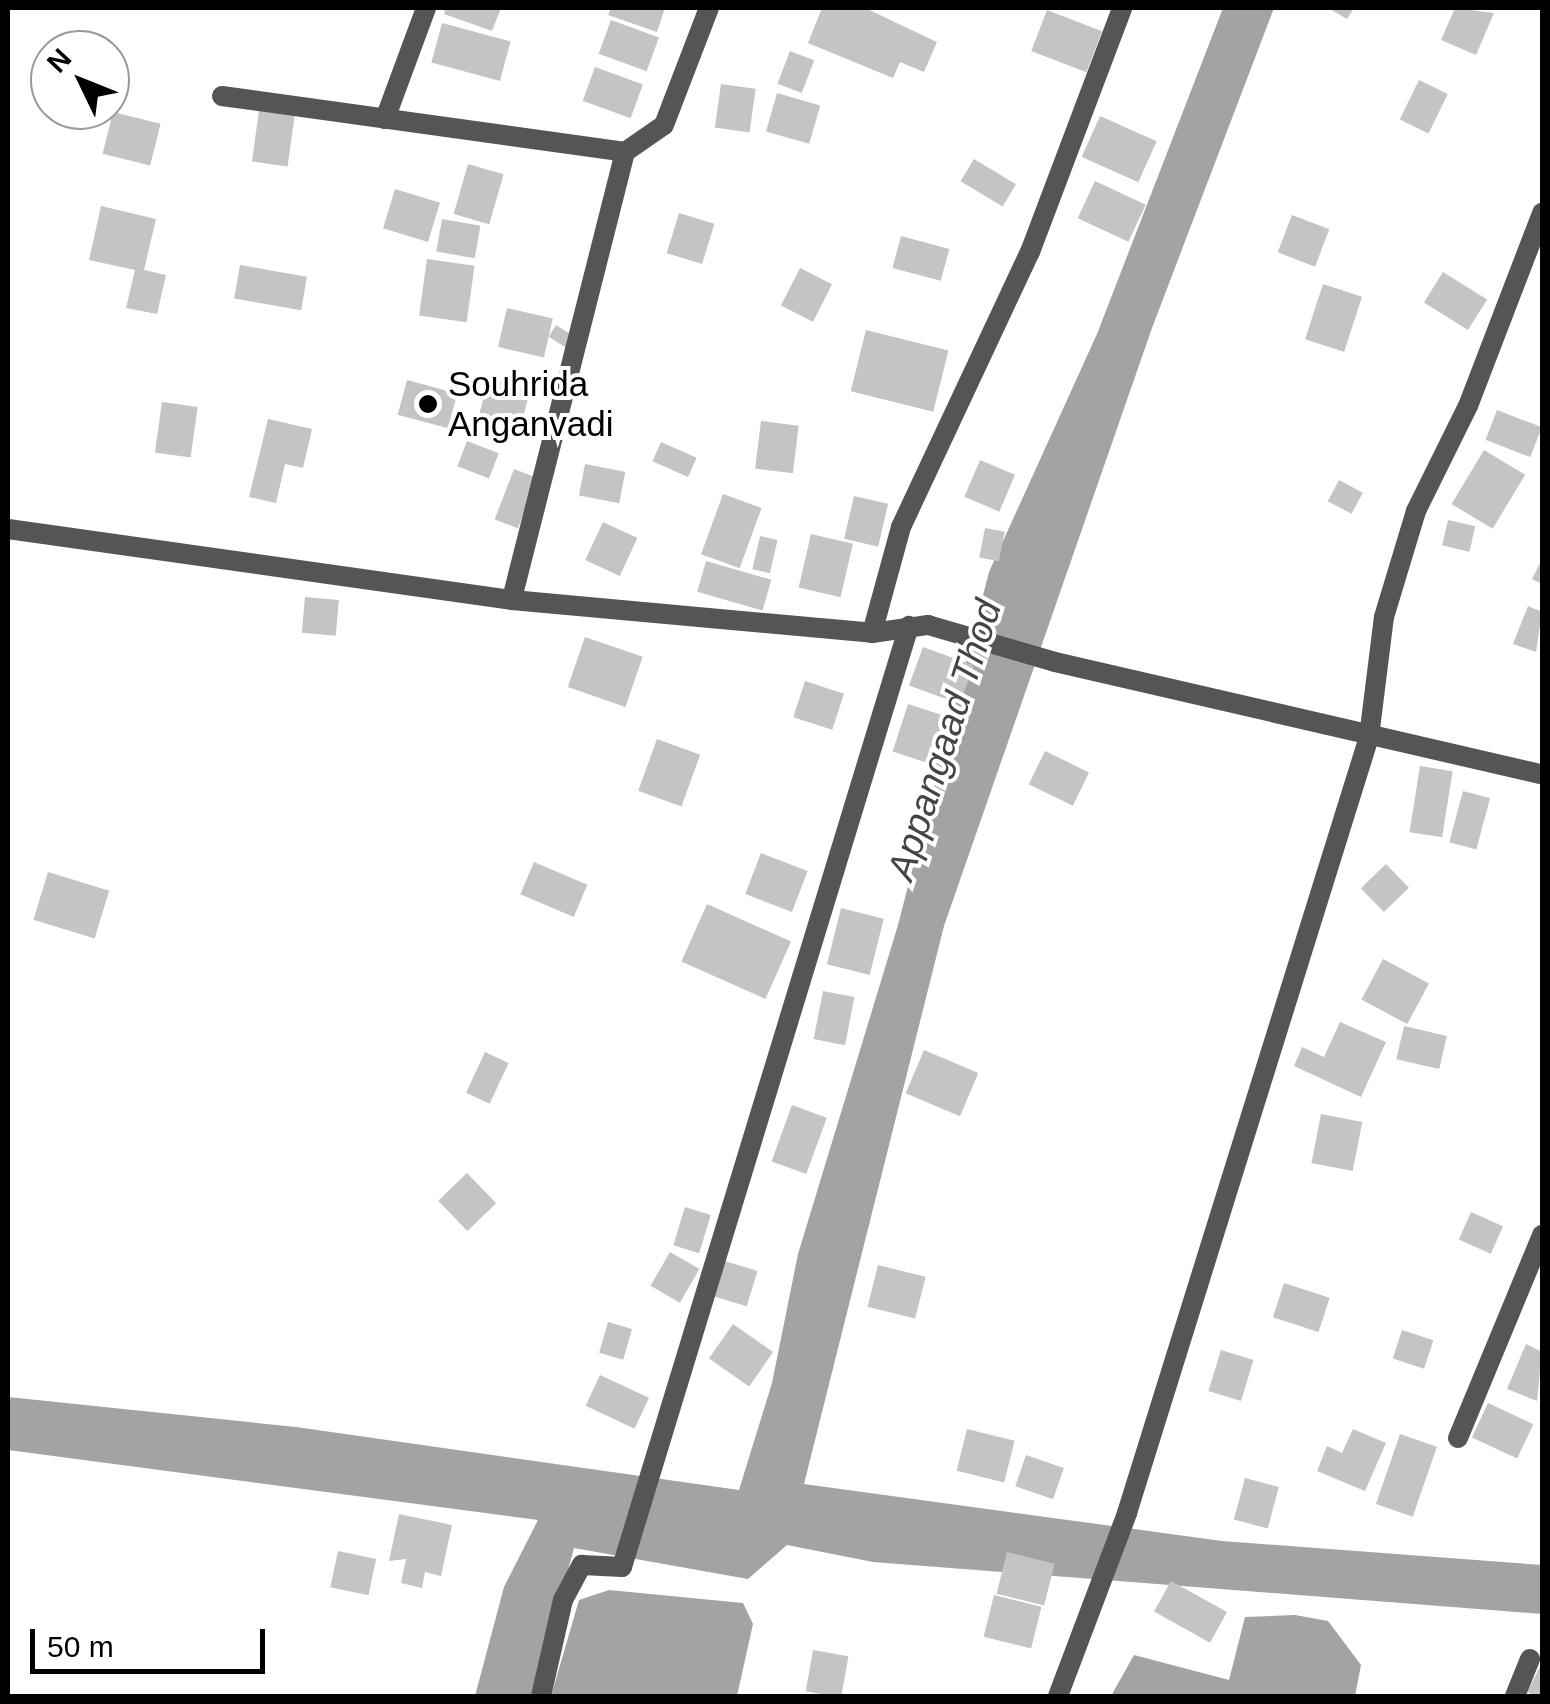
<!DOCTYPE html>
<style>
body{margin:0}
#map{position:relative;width:1550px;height:1704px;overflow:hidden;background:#fff;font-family:Helvetica,sans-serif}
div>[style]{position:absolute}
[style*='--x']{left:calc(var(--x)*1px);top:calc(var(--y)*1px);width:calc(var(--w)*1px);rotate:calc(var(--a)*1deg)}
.water>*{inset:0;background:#a3a3a3}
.building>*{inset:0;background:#c4c4c4;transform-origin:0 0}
.minor>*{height:20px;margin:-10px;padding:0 10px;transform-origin:10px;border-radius:10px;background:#555}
.tertiary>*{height:20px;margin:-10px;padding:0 10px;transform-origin:10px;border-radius:10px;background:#555}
.dots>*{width:28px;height:28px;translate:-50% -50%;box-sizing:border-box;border:5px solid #fff;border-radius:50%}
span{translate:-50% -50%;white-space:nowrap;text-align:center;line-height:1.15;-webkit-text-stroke:8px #fff;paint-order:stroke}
.poi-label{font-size:35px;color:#000}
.left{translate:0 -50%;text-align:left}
.water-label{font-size:38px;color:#444;font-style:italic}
.frame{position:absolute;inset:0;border:10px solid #000;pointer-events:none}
.north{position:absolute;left:30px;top:30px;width:100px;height:100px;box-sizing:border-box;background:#fff;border:2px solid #999;border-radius:50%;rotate:313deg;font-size:28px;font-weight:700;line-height:40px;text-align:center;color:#000}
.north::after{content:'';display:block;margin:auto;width:35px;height:45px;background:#000;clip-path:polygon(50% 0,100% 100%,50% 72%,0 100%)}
.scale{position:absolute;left:30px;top:1629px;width:235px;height:45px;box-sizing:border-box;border:5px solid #000;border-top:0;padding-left:12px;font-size:30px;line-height:35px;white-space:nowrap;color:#000;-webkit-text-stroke:8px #fff;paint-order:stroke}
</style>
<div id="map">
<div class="water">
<i style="clip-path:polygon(1223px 8px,1274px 8px,1152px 328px,944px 926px,804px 1484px,1222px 1541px,1542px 1565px,1542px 1614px,873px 1562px,787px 1545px,748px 1579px,574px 1548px,534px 1696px,475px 1696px,504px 1587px,538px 1520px,8px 1450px,8px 1397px,296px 1427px,739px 1490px,772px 1383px,798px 1254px,898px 925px,989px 572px,1097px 334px)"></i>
<i style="clip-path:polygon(609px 1590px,743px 1603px,753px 1624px,737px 1696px,551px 1696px,579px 1600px)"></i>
<i style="clip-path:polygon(1295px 1615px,1328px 1621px,1361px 1665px,1355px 1696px,1111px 1696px,1134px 1655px,1229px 1680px,1245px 1617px)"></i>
</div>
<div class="building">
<i style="clip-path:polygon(446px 8px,501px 8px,492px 31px,444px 14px)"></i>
<i style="clip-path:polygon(611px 8px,665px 8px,657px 32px,608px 15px)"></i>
<i style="clip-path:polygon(822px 8px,865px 8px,937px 42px,924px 72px,900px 62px,893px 78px,808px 43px)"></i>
<i style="clip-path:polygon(1328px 8px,1354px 8px,1347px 19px)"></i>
<i style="clip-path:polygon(1455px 8px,1494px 13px,1476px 55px,1441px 40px)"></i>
<i style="left:1047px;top:10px;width:59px;height:44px;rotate:21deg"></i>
<i style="left:611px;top:20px;width:51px;height:36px;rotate:20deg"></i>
<i style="left:442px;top:23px;width:71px;height:41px;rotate:15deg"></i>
<i style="left:790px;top:51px;width:26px;height:35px;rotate:21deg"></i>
<i style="left:595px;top:67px;width:51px;height:36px;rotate:20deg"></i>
<i style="left:1419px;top:80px;width:32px;height:44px;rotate:26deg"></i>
<i style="left:721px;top:84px;width:35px;height:44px;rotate:8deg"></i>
<i style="left:777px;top:93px;width:45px;height:40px;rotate:16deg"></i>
<i style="left:259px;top:111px;width:36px;height:51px;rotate:8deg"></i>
<i style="left:113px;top:112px;width:49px;height:43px;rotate:14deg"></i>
<i style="left:1100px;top:116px;width:62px;height:45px;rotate:24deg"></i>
<i style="left:974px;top:159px;width:49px;height:26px;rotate:31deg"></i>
<i style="left:468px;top:164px;width:37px;height:52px;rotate:16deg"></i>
<i style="left:1095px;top:181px;width:56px;height:41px;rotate:25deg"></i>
<i style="left:395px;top:189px;width:47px;height:41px;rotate:17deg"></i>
<i style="clip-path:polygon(101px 206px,156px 219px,144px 270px,166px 275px,157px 314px,126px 308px,135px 270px,89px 260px)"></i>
<i style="left:679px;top:213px;width:37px;height:42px;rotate:17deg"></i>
<i style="left:1292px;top:215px;width:40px;height:40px;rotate:21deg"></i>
<i style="left:442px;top:219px;width:39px;height:33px;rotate:10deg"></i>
<i style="left:901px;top:236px;width:50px;height:33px;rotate:15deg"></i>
<i style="left:427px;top:259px;width:48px;height:57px;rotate:8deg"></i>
<i style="left:240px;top:265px;width:68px;height:34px;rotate:10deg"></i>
<i style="left:800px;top:268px;width:36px;height:42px;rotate:27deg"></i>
<i style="left:1443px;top:272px;width:52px;height:36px;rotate:32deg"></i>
<i style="left:1323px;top:284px;width:41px;height:58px;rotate:18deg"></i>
<i style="left:507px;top:308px;width:47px;height:40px;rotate:13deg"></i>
<i style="left:556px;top:325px;width:22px;height:14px;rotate:32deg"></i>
<i style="left:866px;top:330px;width:85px;height:63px;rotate:14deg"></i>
<i style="left:489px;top:378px;width:43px;height:41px;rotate:15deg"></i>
<i style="left:407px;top:380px;width:52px;height:36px;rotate:15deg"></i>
<i style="left:162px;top:402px;width:36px;height:51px;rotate:8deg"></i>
<i style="left:1497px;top:410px;width:48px;height:32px;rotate:21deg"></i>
<i style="clip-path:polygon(268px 419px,312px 429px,303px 468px,285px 464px,276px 503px,249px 497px)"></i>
<i style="left:761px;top:421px;width:38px;height:48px;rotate:7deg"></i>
<i style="left:467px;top:441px;width:34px;height:27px;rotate:21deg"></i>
<i style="left:661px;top:442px;width:39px;height:21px;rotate:24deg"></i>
<i style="left:1484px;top:450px;width:48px;height:63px;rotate:31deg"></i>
<i style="left:980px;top:460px;width:38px;height:40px;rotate:23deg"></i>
<i style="left:585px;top:464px;width:41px;height:32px;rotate:11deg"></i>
<i style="left:514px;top:469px;width:25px;height:54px;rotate:21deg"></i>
<i style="left:1339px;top:480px;width:27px;height:24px;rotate:28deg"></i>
<i style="left:723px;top:494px;width:41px;height:64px;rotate:20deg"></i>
<i style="left:854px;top:496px;width:35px;height:44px;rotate:13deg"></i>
<i style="left:1448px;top:520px;width:28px;height:26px;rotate:13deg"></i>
<i style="left:603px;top:522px;width:38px;height:42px;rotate:25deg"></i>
<i style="left:985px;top:528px;width:20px;height:30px;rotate:11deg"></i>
<i style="left:811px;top:534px;width:43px;height:55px;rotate:13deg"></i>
<i style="left:760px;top:536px;width:18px;height:34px;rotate:13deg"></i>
<i style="clip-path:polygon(1542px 559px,1542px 584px,1532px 579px)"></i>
<i style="left:706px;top:561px;width:68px;height:32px;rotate:16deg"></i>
<i style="left:305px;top:597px;width:34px;height:36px;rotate:5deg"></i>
<i style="clip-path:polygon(1528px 606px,1542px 612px,1536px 652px,1513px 644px)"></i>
<i style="left:585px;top:637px;width:61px;height:53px;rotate:19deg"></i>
<i style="left:923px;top:647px;width:54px;height:41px;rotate:20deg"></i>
<i style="left:805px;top:681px;width:41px;height:38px;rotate:18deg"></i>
<i style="left:908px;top:704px;width:52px;height:50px;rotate:18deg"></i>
<i style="left:657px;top:739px;width:46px;height:55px;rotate:20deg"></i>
<i style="left:1045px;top:751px;width:49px;height:37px;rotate:26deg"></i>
<i style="left:1420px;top:766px;width:33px;height:67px;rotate:9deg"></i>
<i style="left:1463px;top:791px;width:28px;height:53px;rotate:15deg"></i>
<i style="left:761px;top:853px;width:50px;height:44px;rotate:21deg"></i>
<i style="left:534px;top:862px;width:58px;height:35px;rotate:23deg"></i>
<i style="left:1386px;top:864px;width:33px;height:35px;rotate:46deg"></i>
<i style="left:48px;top:872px;width:64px;height:50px;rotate:17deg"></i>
<i style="left:707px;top:904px;width:92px;height:63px;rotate:24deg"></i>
<i style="left:841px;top:908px;width:44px;height:58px;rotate:14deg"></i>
<i style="left:1383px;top:959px;width:52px;height:46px;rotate:28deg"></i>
<i style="left:823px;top:991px;width:32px;height:49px;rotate:11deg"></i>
<i style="clip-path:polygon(1340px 1022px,1386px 1042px,1361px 1097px,1294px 1066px,1302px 1047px,1324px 1057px)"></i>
<i style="left:1404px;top:1026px;width:44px;height:34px;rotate:13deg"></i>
<i style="left:924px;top:1050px;width:59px;height:47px;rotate:23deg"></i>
<i style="left:485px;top:1052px;width:26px;height:45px;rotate:25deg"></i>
<i style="left:792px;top:1105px;width:37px;height:60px;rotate:20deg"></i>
<i style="left:1321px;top:1114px;width:42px;height:50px;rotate:11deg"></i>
<i style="left:467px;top:1173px;width:42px;height:40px;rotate:46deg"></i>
<i style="left:685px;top:1207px;width:27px;height:40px;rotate:17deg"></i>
<i style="left:1471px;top:1212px;width:35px;height:30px;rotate:24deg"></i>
<i style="left:670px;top:1252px;width:34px;height:39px;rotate:30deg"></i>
<i style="left:725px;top:1261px;width:34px;height:37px;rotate:17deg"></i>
<i style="left:878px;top:1265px;width:49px;height:43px;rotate:14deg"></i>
<i style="left:1284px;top:1283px;width:48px;height:36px;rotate:18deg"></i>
<i style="left:608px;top:1322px;width:25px;height:32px;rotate:16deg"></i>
<i style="left:733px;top:1324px;width:49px;height:42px;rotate:35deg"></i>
<i style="left:1402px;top:1330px;width:33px;height:30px;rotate:18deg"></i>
<i style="clip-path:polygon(1526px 1344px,1542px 1352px,1537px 1401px,1507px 1389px)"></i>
<i style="left:1221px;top:1350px;width:34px;height:43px;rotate:17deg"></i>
<i style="left:600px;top:1375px;width:54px;height:34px;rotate:25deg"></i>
<i style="left:1488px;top:1403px;width:50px;height:38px;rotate:25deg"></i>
<i style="left:967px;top:1429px;width:49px;height:43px;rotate:14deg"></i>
<i style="clip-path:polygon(1353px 1429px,1386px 1443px,1365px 1491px,1317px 1471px,1327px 1446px,1342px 1453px)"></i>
<i style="left:1400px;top:1434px;width:39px;height:74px;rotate:19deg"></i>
<i style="left:1026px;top:1455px;width:40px;height:33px;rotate:19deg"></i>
<i style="left:1245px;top:1478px;width:35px;height:43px;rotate:15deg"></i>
<i style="clip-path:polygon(399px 1514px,452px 1525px,441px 1576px,425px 1572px,422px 1588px,401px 1583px,406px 1559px,389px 1561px)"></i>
<i style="left:338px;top:1551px;width:39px;height:37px;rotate:12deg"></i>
<i style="left:1007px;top:1552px;width:49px;height:43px;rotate:14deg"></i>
<i style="left:1171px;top:1581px;width:64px;height:35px;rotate:29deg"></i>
<i style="left:994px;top:1595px;width:49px;height:43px;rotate:14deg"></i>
<i style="left:813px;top:1650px;width:36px;height:42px;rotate:10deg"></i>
<i style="clip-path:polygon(1542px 1663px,1542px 1696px,1536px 1696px,1527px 1692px)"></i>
</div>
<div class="minor">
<i style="--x:222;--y:96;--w:407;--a:7.9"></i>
<i style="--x:625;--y:152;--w:462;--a:104.2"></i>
<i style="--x:385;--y:119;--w:118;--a:-69.7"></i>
<i style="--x:625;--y:152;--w:47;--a:-34.7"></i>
<i style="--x:664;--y:125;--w:125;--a:-69"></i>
<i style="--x:928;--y:625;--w:132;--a:16.2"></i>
<i style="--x:872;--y:633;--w:110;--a:-74.7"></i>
<i style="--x:901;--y:527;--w:304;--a:-64.9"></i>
<i style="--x:1030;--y:252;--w:261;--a:-69.3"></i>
<i style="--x:1458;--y:1438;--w:220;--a:-67.5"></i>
<i style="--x:541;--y:1696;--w:98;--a:-77.1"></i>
<i style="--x:563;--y:1600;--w:40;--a:-62"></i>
<i style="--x:582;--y:1565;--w:40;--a:2.9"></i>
<i style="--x:622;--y:1567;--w:984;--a:-73.04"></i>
<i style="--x:1058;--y:1696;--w:196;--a:-69.3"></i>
<i style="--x:1127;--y:1513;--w:813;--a:-72.68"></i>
<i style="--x:1369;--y:737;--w:121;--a:-82.9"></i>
<i style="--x:1384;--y:617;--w:111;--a:-73.2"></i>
<i style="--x:1416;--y:511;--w:117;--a:-63.7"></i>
<i style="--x:1468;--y:406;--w:207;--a:-69"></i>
<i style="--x:1515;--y:1696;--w:40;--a:-68"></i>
</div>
<div class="tertiary">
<i style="--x:8;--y:529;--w:509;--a:8.02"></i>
<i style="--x:512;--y:600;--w:362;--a:5.2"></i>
<i style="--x:872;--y:633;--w:57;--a:-8.1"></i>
<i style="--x:1055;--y:662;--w:500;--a:13"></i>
</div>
<div class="dots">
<i style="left:428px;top:404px;background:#000"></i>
</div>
<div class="poi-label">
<span class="left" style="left:448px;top:404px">Souhrida<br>Anganvadi</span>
</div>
<div class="water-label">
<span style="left:945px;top:740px;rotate:-72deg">Appangaad Thod</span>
</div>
<div class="frame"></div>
<div class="north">N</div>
<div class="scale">50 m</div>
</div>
